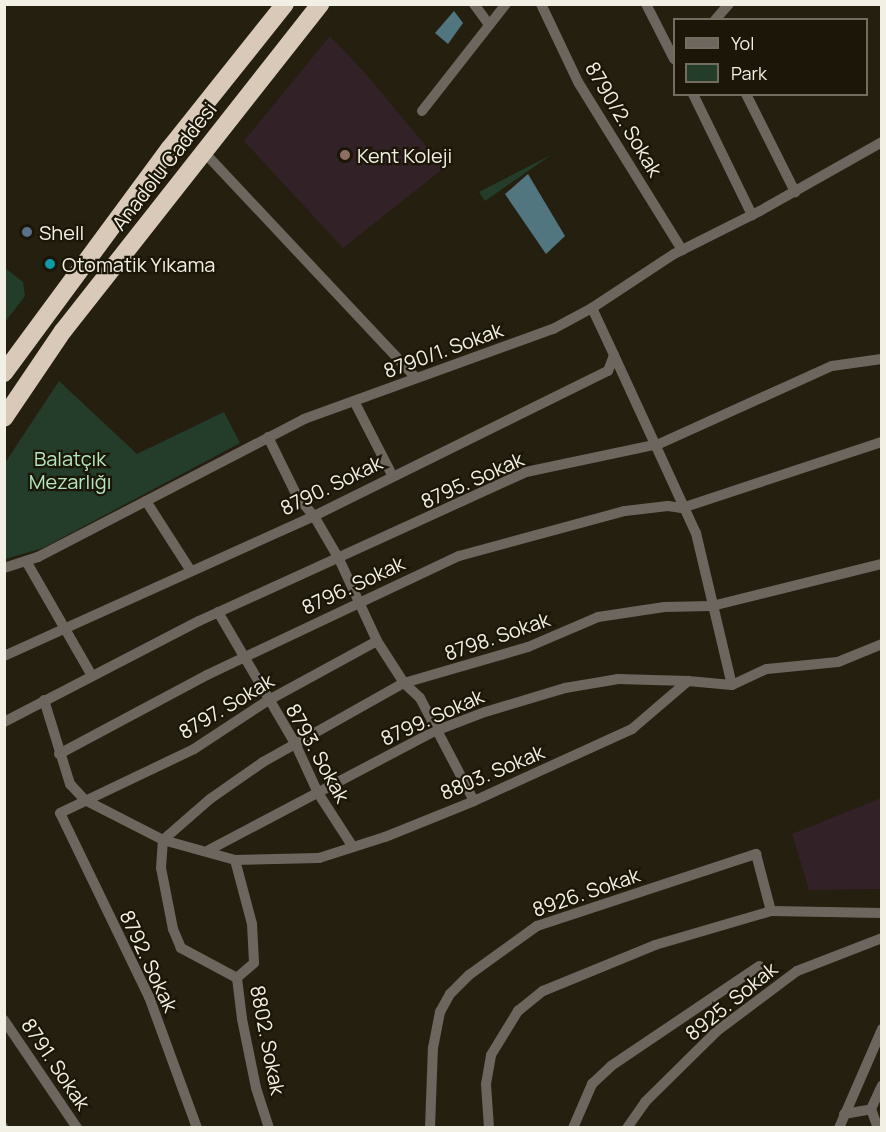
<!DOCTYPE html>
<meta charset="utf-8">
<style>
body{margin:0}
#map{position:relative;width:886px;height:1132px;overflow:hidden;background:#251f10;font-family:Manrope,sans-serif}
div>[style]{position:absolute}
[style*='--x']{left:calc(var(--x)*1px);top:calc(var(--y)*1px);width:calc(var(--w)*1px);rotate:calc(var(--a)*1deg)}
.education>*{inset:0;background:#332128}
.green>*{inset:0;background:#243d2b}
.water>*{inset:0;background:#517680}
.stream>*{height:4px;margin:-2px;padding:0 2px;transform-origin:2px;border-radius:2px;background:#517680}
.street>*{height:10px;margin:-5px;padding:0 5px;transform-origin:5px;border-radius:5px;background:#6c665f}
.highway>*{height:18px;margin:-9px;padding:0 9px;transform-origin:9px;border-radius:9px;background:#d8c9b9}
.dots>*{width:16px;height:16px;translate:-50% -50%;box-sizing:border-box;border:3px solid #1b1607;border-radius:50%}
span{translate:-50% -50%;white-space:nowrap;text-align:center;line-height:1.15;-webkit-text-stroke:4.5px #1b1607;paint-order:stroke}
.street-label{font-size:20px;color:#f2efe4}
.poi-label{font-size:20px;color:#f2efe4}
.left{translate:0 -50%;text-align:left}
.park-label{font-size:20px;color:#b3e7c0}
.frame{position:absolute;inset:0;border:6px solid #f2efe4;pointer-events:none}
.legend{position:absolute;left:673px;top:18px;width:195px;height:78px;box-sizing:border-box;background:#1b1607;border:2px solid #716d5f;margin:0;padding:8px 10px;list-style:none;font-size:18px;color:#f2efe4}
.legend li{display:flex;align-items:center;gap:12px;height:30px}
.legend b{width:30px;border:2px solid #716d5f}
</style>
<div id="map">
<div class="education">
<i style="clip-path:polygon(330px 36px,366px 74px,444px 168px,343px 248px,244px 141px)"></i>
<i style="clip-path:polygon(881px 798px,881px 889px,809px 890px,792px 834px)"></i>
</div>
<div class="green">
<i style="clip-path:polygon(551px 155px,485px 201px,479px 192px)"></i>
<i style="clip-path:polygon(5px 268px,23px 282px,25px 296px,5px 322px)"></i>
<i style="clip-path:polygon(59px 381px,137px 454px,224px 412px,240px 443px,43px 548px,5px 559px,5px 463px)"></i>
</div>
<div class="water">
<i style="clip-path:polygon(454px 11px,463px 23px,448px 44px,435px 33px)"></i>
<i style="clip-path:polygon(528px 174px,565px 236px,546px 254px,505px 194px)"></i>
</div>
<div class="stream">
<i style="--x:4;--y:1123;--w:6;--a:59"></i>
</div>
<div class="street">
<i style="--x:474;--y:4;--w:26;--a:54"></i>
<i style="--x:541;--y:4;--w:86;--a:64.6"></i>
<i style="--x:578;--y:82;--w:198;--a:58.2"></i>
<i style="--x:646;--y:4;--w:62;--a:63"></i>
<i style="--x:715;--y:20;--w:21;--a:-49"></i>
<i style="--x:693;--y:94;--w:135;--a:64"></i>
<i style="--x:746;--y:94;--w:110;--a:63.4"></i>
<i style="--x:422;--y:111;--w:136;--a:-51.9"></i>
<i style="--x:203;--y:151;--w:311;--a:46.8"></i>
<i style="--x:614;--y:355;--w:196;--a:65.3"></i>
<i style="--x:696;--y:533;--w:156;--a:76.7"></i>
<i style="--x:354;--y:401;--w:83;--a:62.8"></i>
<i style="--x:268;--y:437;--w:66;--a:63.8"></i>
<i style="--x:297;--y:496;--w:26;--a:50"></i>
<i style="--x:314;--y:516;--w:50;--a:59.8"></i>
<i style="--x:339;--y:559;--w:90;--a:65.1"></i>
<i style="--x:377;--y:641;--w:50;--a:57.3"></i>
<i style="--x:404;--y:683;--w:22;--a:43"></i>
<i style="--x:420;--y:698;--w:116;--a:62.3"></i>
<i style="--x:146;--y:501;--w:83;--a:57.3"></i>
<i style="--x:26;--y:561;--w:130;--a:60.1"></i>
<i style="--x:4;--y:568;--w:36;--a:-18"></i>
<i style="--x:38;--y:557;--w:300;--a:-27.4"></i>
<i style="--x:304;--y:419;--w:265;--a:-19.9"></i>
<i style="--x:553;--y:329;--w:44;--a:-28.3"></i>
<i style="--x:592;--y:308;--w:98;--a:-33.4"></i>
<i style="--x:674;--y:254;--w:96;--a:-26.6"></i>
<i style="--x:760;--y:211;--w:140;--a:-29.5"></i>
<i style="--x:218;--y:612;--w:152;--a:59.6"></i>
<i style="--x:295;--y:743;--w:55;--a:65.3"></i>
<i style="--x:318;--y:793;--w:64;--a:57.1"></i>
<i style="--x:4;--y:656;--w:340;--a:-24.3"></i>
<i style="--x:314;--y:516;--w:328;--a:-26.3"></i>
<i style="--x:608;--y:371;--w:17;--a:-69"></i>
<i style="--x:614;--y:355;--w:52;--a:-115.1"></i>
<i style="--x:44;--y:700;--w:88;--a:72.8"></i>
<i style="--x:70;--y:784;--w:22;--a:47"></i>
<i style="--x:85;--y:800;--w:88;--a:27.1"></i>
<i style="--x:163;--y:840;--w:75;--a:15.5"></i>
<i style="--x:235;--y:860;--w:84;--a:-1.4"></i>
<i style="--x:319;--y:858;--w:69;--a:-17.7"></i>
<i style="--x:385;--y:837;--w:96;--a:-22"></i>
<i style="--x:474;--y:801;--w:174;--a:-24.5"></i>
<i style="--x:632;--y:729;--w:74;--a:-40.6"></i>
<i style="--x:688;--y:681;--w:44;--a:5.2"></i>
<i style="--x:732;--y:685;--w:38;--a:-25"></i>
<i style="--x:767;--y:669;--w:71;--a:-5.6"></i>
<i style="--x:838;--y:662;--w:48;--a:-22.2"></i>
<i style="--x:4;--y:722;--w:220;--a:-27.4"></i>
<i style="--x:199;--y:621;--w:359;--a:-24.5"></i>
<i style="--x:526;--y:472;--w:136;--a:-11.9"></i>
<i style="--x:659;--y:444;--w:190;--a:-24.3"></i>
<i style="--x:832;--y:366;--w:50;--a:-8"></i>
<i style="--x:59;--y:754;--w:168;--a:-28.1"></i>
<i style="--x:207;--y:675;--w:279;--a:-25.3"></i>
<i style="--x:459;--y:556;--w:172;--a:-15.2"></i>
<i style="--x:625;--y:511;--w:43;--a:-6.6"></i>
<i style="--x:668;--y:506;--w:14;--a:8"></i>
<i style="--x:682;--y:508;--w:211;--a:-18.3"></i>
<i style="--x:209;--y:850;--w:255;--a:-27.8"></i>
<i style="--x:435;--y:731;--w:53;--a:-20.8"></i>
<i style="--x:485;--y:712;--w:84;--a:-16.7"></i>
<i style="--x:565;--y:688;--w:54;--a:-9.6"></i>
<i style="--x:618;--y:679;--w:70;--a:1.6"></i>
<i style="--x:235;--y:860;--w:66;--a:75.1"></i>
<i style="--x:252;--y:924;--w:39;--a:87"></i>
<i style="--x:254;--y:963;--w:23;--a:139"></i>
<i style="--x:237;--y:978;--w:41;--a:83"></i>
<i style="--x:242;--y:1019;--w:70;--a:78.5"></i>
<i style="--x:256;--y:1088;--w:42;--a:72"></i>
<i style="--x:237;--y:978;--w:64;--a:-151.8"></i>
<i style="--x:181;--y:948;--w:21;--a:-113"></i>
<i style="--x:173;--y:929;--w:62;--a:-101.1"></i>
<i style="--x:161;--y:868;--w:28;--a:-86"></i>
<i style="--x:163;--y:840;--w:62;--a:-41.1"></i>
<i style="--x:210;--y:799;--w:65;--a:-34.9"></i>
<i style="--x:263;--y:762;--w:162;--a:-29.3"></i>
<i style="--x:404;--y:683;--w:129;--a:-16.2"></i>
<i style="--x:528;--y:647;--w:76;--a:-23.2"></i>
<i style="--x:598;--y:617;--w:67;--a:-8.6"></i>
<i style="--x:664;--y:607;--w:48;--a:-1.2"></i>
<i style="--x:712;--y:606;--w:175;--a:-13.9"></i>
<i style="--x:4;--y:1020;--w:130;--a:55.9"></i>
<i style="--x:871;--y:1109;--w:20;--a:70"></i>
<i style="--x:844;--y:1114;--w:27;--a:-10"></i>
<i style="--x:871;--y:1109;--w:26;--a:-65"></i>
<i style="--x:197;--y:1128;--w:140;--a:-110.1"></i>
<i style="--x:149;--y:997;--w:204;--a:-115.8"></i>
<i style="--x:60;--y:813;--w:148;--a:-25.5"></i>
<i style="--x:194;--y:749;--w:87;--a:-33.3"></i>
<i style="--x:267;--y:701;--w:125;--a:-28.6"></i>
<i style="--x:430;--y:1128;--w:80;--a:-87.9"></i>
<i style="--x:433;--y:1048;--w:37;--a:-79"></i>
<i style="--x:440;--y:1012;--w:21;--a:-61"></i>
<i style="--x:450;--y:994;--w:27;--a:-45"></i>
<i style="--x:469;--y:975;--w:84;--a:-35.8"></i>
<i style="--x:537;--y:926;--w:231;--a:-18.2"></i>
<i style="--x:756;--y:854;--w:59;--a:75.3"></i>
<i style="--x:489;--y:1128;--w:44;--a:-93.9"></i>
<i style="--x:486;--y:1084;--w:29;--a:-80"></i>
<i style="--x:491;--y:1055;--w:52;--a:-58.5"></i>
<i style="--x:518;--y:1011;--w:32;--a:-39"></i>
<i style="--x:543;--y:991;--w:121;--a:-22.3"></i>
<i style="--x:655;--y:945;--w:121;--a:-16.3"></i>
<i style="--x:771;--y:911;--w:111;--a:1"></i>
<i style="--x:573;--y:1128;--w:48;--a:-66.6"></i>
<i style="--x:592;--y:1084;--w:26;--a:-43"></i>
<i style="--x:611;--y:1066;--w:179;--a:-34"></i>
<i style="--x:627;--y:1128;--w:32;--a:-55"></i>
<i style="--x:645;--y:1102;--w:101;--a:-44.6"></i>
<i style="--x:717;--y:1031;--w:100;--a:-36.9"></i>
<i style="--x:797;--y:971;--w:91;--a:-21.2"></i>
<i style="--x:839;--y:1128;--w:108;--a:-66.5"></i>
</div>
<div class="highway">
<i style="--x:4;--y:373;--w:280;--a:-53.6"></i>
<i style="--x:170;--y:148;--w:184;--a:-51.4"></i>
<i style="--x:4;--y:418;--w:105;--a:-55.9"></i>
<i style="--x:63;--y:331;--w:416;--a:-51.8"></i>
</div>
<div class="dots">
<i style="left:345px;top:155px;background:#8d6e63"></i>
<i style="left:27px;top:232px;background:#5c6f8a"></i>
<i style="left:50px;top:264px;background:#0f9aa8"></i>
</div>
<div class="street-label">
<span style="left:624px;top:119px;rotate:59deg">8790/2. Sokak</span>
<span style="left:164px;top:166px;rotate:-52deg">Anadolu Caddesi</span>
<span style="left:443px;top:350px;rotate:-20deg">8790/1. Sokak</span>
<span style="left:472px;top:480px;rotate:-24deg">8795. Sokak</span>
<span style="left:331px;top:485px;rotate:-26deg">8790. Sokak</span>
<span style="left:353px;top:585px;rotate:-25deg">8796. Sokak</span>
<span style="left:497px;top:636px;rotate:-19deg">8798. Sokak</span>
<span style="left:226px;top:706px;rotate:-31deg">8797. Sokak</span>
<span style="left:432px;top:717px;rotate:-24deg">8799. Sokak</span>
<span style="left:318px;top:753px;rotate:61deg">8793. Sokak</span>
<span style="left:492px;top:772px;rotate:-23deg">8803. Sokak</span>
<span style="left:586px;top:892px;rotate:-19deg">8926. Sokak</span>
<span style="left:149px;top:961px;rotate:65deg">8792. Sokak</span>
<span style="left:731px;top:1001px;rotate:-39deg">8925. Sokak</span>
<span style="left:268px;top:1040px;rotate:79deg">8802. Sokak</span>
<span style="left:56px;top:1064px;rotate:56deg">8791. Sokak</span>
</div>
<div class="poi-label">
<span class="left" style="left:357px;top:155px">Kent Koleji</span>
<span class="left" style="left:39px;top:232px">Shell</span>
<span class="left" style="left:62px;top:264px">Otomatik Yıkama</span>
</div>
<div class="park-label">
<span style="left:70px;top:470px">Balatçık<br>Mezarlığı</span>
</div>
<div class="frame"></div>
<ul class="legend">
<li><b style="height:8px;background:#6c665f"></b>Yol</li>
<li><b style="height:16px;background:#243d2b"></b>Park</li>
</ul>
</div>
